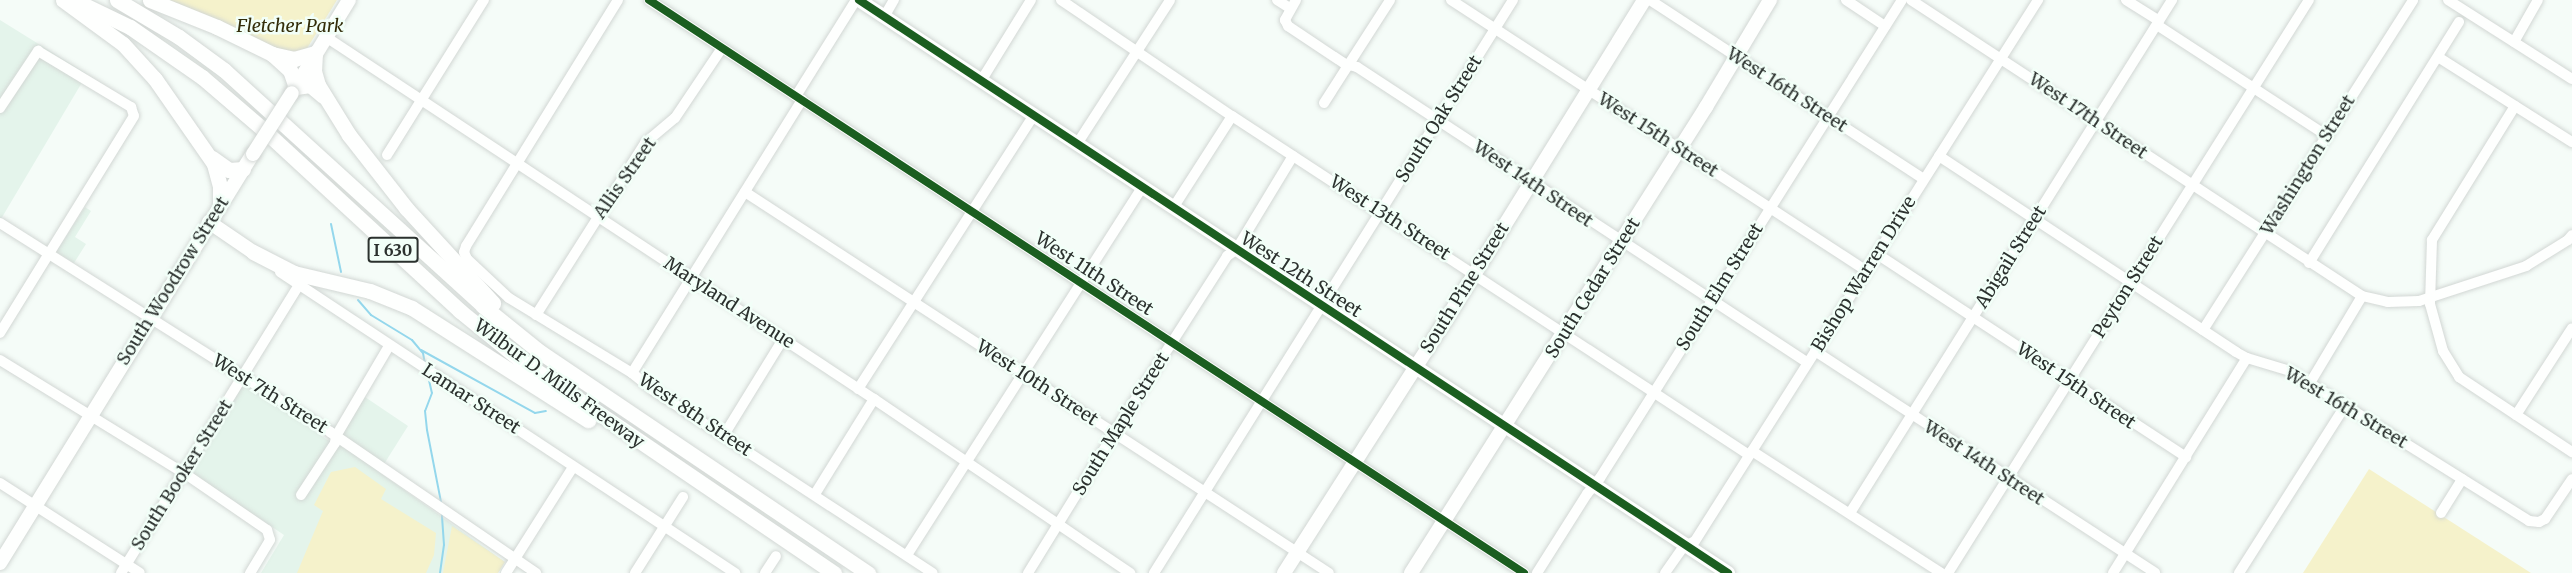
<!DOCTYPE html>
<style>
body{margin:0}
#map{position:relative;width:2572px;height:573px;overflow:hidden;background:#f5fcf8;font-family:Merriweather,serif}
div>[style]{position:absolute}
[style*='--x']{left:calc(var(--x)*1px);top:calc(var(--y)*1px);width:calc(var(--w)*1px);rotate:calc(var(--a)*1deg)}
.built>*{inset:0;background:#e4f4eb}
.green>*{inset:0;background:#f5f2cb}
.stream>*{height:2px;margin:-1px;padding:0 1px;transform-origin:1px;border-radius:1px;background:#94d7ec}
.roads{filter:drop-shadow(0 0 2px #d2d7d4) drop-shadow(0 0 2px #d2d7d4)}
.minor>*{height:10px;margin:-5px;padding:0 5px;transform-origin:5px;border-radius:5px;background:#fefffe}
.major>*{height:14px;margin:-7px;padding:0 7px;transform-origin:7px;border-radius:7px;background:#fefffe}
.highway>*{height:15px;margin:-7.5px;padding:0 7.5px;transform-origin:7.5px;border-radius:7.5px;background:#fefffe}
.bridges{filter:drop-shadow(0 0 2px #d2d7d4) drop-shadow(0 0 2px #d2d7d4)}
.major-bridge>*{height:14px;margin:-7px;padding:0 7px;transform-origin:7px;border-radius:7px;background:#fefffe}
.cycleway>*{height:8px;margin:-4px;padding:0 4px;transform-origin:4px;border-radius:4px;background:#1b5e20}
span{translate:-50% -50%;white-space:nowrap;text-align:center;line-height:1.15;-webkit-text-stroke:5px #f2fff8;paint-order:stroke}
.shield-label span{padding:2px 4px;background:#f2fff8;border:2px solid;border-radius:4px;-webkit-text-stroke-width:0}
.shield-label{font-size:16px;color:#2b312e;font-weight:700}
.park-label{font-size:18px;color:#332d0a;font-style:italic}
.street-label{font-size:18px;color:#2b312e}
</style>
<div id="map">
<div class="built">
<i style="clip-path:polygon(0 20px,87px 74px,1px 219px,0 218px)"></i>
<i style="clip-path:polygon(85px 207px,91px 211px,75px 237px,86px 244px,74px 263px,56px 252px)"></i>
<i style="clip-path:polygon(243px 383px,335px 445px,365px 397px,408px 426px,379px 472px,505px 562px,498px 573px,261px 573px,284px 535px,189px 471px)"></i>
</div>
<div class="green">
<i style="clip-path:polygon(166px 0,337px 0,306px 50px,287px 53px)"></i>
<i style="clip-path:polygon(355px 467px,386px 489px,381px 499px,436px 533px,434px 555px,426px 573px,297px 573px,323px 511px,314px 505px,331px 472px)"></i>
<i style="clip-path:polygon(2369px 469px,2531px 573px,2303px 573px)"></i>
<i style="clip-path:polygon(452px 526px,505px 562px,498px 573px,443px 573px)"></i>
</div>
<div class="stream">
<i style="--x:331;--y:224;--w:49;--a:78.2"></i>
<i style="--x:358;--y:300;--w:20;--a:49"></i>
<i style="--x:371;--y:315;--w:48;--a:31.4"></i>
<i style="--x:412;--y:340;--w:17;--a:50"></i>
<i style="--x:423;--y:353;--w:11;--a:80"></i>
<i style="--x:421;--y:350;--w:130;--a:28.9"></i>
<i style="--x:535;--y:413;--w:11;--a:-10"></i>
<i style="--x:428;--y:376;--w:17;--a:77"></i>
<i style="--x:432;--y:393;--w:19;--a:111"></i>
<i style="--x:425;--y:411;--w:19;--a:84"></i>
<i style="--x:427;--y:430;--w:73;--a:79"></i>
<i style="--x:440;--y:573;--w:28;--a:-82"></i>
<i style="--x:444;--y:545;--w:32;--a:-94"></i>
</div>
<div class="roads">
<div class="minor">
<i style="--x:618;--y:0;--w:289;--a:121.7"></i>
<i style="--x:466;--y:246;--w:6;--a:108"></i>
<i style="--x:464;--y:252;--w:8;--a:67"></i>
<i style="--x:467;--y:259;--w:57;--a:42.9"></i>
<i style="--x:509;--y:298;--w:144;--a:31.4"></i>
<i style="--x:632;--y:373;--w:27;--a:39"></i>
<i style="--x:653;--y:390;--w:334;--a:33.2"></i>
<i style="--x:649;--y:0;--w:1046;--a:33.22"></i>
<i style="--x:1061;--y:0;--w:207;--a:34.2"></i>
<i style="--x:1232;--y:116;--w:618;--a:33.25"></i>
<i style="--x:1277;--y:0;--w:15;--a:32"></i>
<i style="--x:1296;--y:0;--w:23;--a:119"></i>
<i style="--x:1285;--y:20;--w:7;--a:63"></i>
<i style="--x:1288;--y:26;--w:69;--a:33.7"></i>
<i style="--x:1345;--y:64;--w:12;--a:14"></i>
<i style="--x:1357;--y:67;--w:539;--a:33.28"></i>
<i style="--x:1451;--y:0;--w:496;--a:33.1"></i>
<i style="--x:1650;--y:0;--w:327;--a:33.2"></i>
<i style="--x:1846;--y:0;--w:47;--a:33.7"></i>
<i style="--x:1911;--y:0;--w:539;--a:33.28"></i>
<i style="--x:2362;--y:296;--w:27;--a:13"></i>
<i style="--x:2388;--y:302;--w:31;--a:-2"></i>
<i style="--x:2419;--y:301;--w:113;--a:-18.1"></i>
<i style="--x:2526;--y:266;--w:49;--a:-31.8"></i>
<i style="--x:2568;--y:240;--w:6;--a:-51"></i>
<i style="--x:2126;--y:0;--w:39;--a:32"></i>
<i style="--x:2448;--y:0;--w:147;--a:32.5"></i>
<i style="--x:884;--y:17;--w:20;--a:-60"></i>
<i style="--x:2157;--y:25;--w:203;--a:33.1"></i>
<i style="--x:326;--y:37;--w:657;--a:33.45"></i>
<i style="--x:874;--y:399;--w:310;--a:34.2"></i>
<i style="--x:2514;--y:42;--w:48;--a:-60.3"></i>
<i style="--x:2438;--y:57;--w:159;--a:32.4"></i>
<i style="--x:981;--y:81;--w:95;--a:-58.3"></i>
<i style="--x:796;--y:96;--w:113;--a:-58"></i>
<i style="--x:1324;--y:103;--w:122;--a:-57.3"></i>
<i style="--x:2515;--y:106;--w:158;--a:121.8"></i>
<i style="--x:2432;--y:240;--w:64;--a:91.8"></i>
<i style="--x:2430;--y:304;--w:49;--a:74.5"></i>
<i style="--x:2443;--y:351;--w:31;--a:58"></i>
<i style="--x:2459;--y:377;--w:136;--a:33.6"></i>
<i style="--x:0;--y:108;--w:69;--a:-56.3"></i>
<i style="--x:38;--y:51;--w:109;--a:31.1"></i>
<i style="--x:131;--y:107;--w:9;--a:72"></i>
<i style="--x:134;--y:116;--w:255;--a:121.7"></i>
<i style="--x:1077;--y:144;--w:171;--a:-57.1"></i>
<i style="--x:387;--y:155;--w:183;--a:-58"></i>
<i style="--x:1939;--y:156;--w:356;--a:33.4"></i>
<i style="--x:2236;--y:352;--w:13;--a:29"></i>
<i style="--x:2247;--y:358;--w:45;--a:16.8"></i>
<i style="--x:2290;--y:371;--w:282;--a:32.1"></i>
<i style="--x:2529;--y:521;--w:10;--a:6"></i>
<i style="--x:2539;--y:522;--w:7;--a:-27"></i>
<i style="--x:2545;--y:519;--w:48;--a:-56"></i>
<i style="--x:745;--y:192;--w:697;--a:33.12"></i>
<i style="--x:1173;--y:208;--w:109;--a:-57.3"></i>
<i style="--x:0;--y:223;--w:391;--a:32.3"></i>
<i style="--x:330;--y:432;--w:250;--a:34.4"></i>
<i style="--x:1877;--y:254;--w:370;--a:33.3"></i>
<i style="--x:2309;--y:263;--w:284;--a:-58.1"></i>
<i style="--x:280;--y:272;--w:546;--a:33.49"></i>
<i style="--x:536;--y:315;--w:204;--a:-57.6"></i>
<i style="--x:645;--y:143;--w:39;--a:-40"></i>
<i style="--x:675;--y:118;--w:84;--a:-56.1"></i>
<i style="--x:2203;--y:330;--w:391;--a:-57.5"></i>
<i style="--x:1815;--y:351;--w:406;--a:33.1"></i>
<i style="--x:0;--y:360;--w:216;--a:31.6"></i>
<i style="--x:184;--y:473;--w:101;--a:34.5"></i>
<i style="--x:267;--y:530;--w:10;--a:73"></i>
<i style="--x:270;--y:540;--w:39;--a:121"></i>
<i style="--x:632;--y:373;--w:322;--a:-58.1"></i>
<i style="--x:2310;--y:383;--w:101;--a:-59.1"></i>
<i style="--x:858;--y:389;--w:324;--a:-57.3"></i>
<i style="--x:2516;--y:415;--w:103;--a:-57.2"></i>
<i style="--x:724;--y:435;--w:113;--a:-58.4"></i>
<i style="--x:1752;--y:451;--w:225;--a:32.8"></i>
<i style="--x:0;--y:483;--w:166;--a:32.7"></i>
<i style="--x:815;--y:494;--w:112;--a:-58.2"></i>
<i style="--x:301;--y:495;--w:62;--a:-56.8"></i>
<i style="--x:335;--y:443;--w:7;--a:-82"></i>
<i style="--x:336;--y:436;--w:104;--a:-59.5"></i>
<i style="--x:1850;--y:513;--w:606;--a:-57.88"></i>
<i style="--x:2441;--y:513;--w:40;--a:-58"></i>
<i style="--x:907;--y:555;--w:436;--a:-57.4"></i>
<i style="--x:121;--y:573;--w:339;--a:-58.3"></i>
<i style="--x:506;--y:573;--w:125;--a:-57.7"></i>
<i style="--x:635;--y:573;--w:90;--a:-57.7"></i>
<i style="--x:765;--y:573;--w:20;--a:-57"></i>
<i style="--x:1028;--y:573;--w:164;--a:-58.4"></i>
<i style="--x:1114;--y:433;--w:210;--a:-57.4"></i>
<i style="--x:1227;--y:256;--w:11;--a:-34"></i>
<i style="--x:1236;--y:250;--w:110;--a:-58.8"></i>
<i style="--x:1154;--y:573;--w:676;--a:-57.93"></i>
<i style="--x:1537;--y:573;--w:93;--a:-57.7"></i>
<i style="--x:1587;--y:494;--w:21;--a:-51"></i>
<i style="--x:1600;--y:478;--w:565;--a:-57.72"></i>
<i style="--x:1665;--y:573;--w:32;--a:-55"></i>
<i style="--x:1683;--y:547;--w:13;--a:-27"></i>
<i style="--x:1695;--y:541;--w:641;--a:-57.62"></i>
<i style="--x:1948;--y:573;--w:677;--a:-57.79"></i>
<i style="--x:2113;--y:573;--w:253;--a:-58.1"></i>
<i style="--x:2239;--y:573;--w:198;--a:-57.6"></i>
</div>
<div class="major">
<i style="--x:859;--y:0;--w:1041;--a:33.4"></i>
<i style="--x:292;--y:93;--w:109;--a:-58.5"></i>
<i style="--x:209;--y:222;--w:53;--a:34.3"></i>
<i style="--x:0;--y:563;--w:481;--a:-58.3"></i>
<i style="--x:1284;--y:573;--w:297;--a:-57.4"></i>
<i style="--x:1444;--y:323;--w:380;--a:-58.2"></i>
<i style="--x:1411;--y:573;--w:552;--a:-57.66"></i>
<i style="--x:1706;--y:107;--w:125;--a:-59.1"></i>
</div>
<div class="highway">
<i style="--x:63;--y:0;--w:74;--a:36.3"></i>
<i style="--x:123;--y:44;--w:47;--a:47.6"></i>
<i style="--x:155;--y:79;--w:103;--a:55.2"></i>
<i style="--x:214;--y:164;--w:24;--a:75"></i>
<i style="--x:220;--y:187;--w:17;--a:90"></i>
<i style="--x:74;--y:0;--w:62;--a:25.7"></i>
<i style="--x:130;--y:27;--w:88;--a:34.8"></i>
<i style="--x:202;--y:77;--w:83;--a:40.6"></i>
<i style="--x:265;--y:131;--w:265;--a:42.7"></i>
<i style="--x:460;--y:311;--w:76;--a:39.1"></i>
<i style="--x:519;--y:359;--w:381;--a:34.2"></i>
<i style="--x:117;--y:0;--w:72;--a:30.8"></i>
<i style="--x:179;--y:37;--w:56;--a:36.3"></i>
<i style="--x:224;--y:70;--w:350;--a:42.3"></i>
<i style="--x:483;--y:306;--w:73;--a:38.9"></i>
<i style="--x:540;--y:352;--w:396;--a:34"></i>
<i style="--x:150;--y:0;--w:72;--a:21.9"></i>
<i style="--x:217;--y:27;--w:61;--a:26.1"></i>
<i style="--x:272;--y:54;--w:24;--a:42"></i>
<i style="--x:290;--y:70;--w:18;--a:71"></i>
<i style="--x:296;--y:87;--w:14;--a:-8"></i>
<i style="--x:310;--y:85;--w:17;--a:40"></i>
<i style="--x:272;--y:54;--w:23;--a:13"></i>
<i style="--x:294;--y:59;--w:22;--a:-16"></i>
<i style="--x:315;--y:53;--w:18;--a:93"></i>
<i style="--x:314;--y:71;--w:15;--a:74"></i>
<i style="--x:318;--y:85;--w:59;--a:58.2"></i>
<i style="--x:349;--y:135;--w:93;--a:52"></i>
<i style="--x:406;--y:208;--w:129;--a:47.5"></i>
<i style="--x:212;--y:158;--w:21;--a:35"></i>
<i style="--x:229;--y:170;--w:14;--a:-4"></i>
<i style="--x:253;--y:252;--w:46;--a:27.1"></i>
<i style="--x:294;--y:273;--w:78;--a:13.3"></i>
<i style="--x:370;--y:291;--w:45;--a:22"></i>
<i style="--x:412;--y:308;--w:209;--a:32.5"></i>
</div>
</div>
<div class="bridges">
<div class="major-bridge">
<i style="--x:253;--y:154;--w:72;--a:-57.4"></i>
</div>
</div>
<div class="cycleway">
<i style="--x:649;--y:0;--w:1046;--a:33.22"></i>
<i style="--x:859;--y:0;--w:1041;--a:33.4"></i>
</div>
<div class="shield-label">
<span style="left:393px;top:250px">I 630</span>
</div>
<div class="park-label">
<span style="left:290px;top:26px">Fletcher Park</span>
</div>
<div class="street-label">
<span style="left:1787px;top:90px;rotate:33deg">West 16th Street</span>
<span style="left:2088px;top:116px;rotate:34deg">West 17th Street</span>
<span style="left:1439px;top:119px;rotate:-58deg">South Oak Street</span>
<span style="left:1658px;top:135px;rotate:33deg">West 15th Street</span>
<span style="left:2308px;top:165px;rotate:-58deg">Washington Street</span>
<span style="left:625px;top:178px;rotate:-55deg">Allis Street</span>
<span style="left:1533px;top:184px;rotate:34deg">West 14th Street</span>
<span style="left:1390px;top:218px;rotate:33deg">West 13th Street</span>
<span style="left:2011px;top:257px;rotate:-58deg">Abigail Street</span>
<span style="left:1094px;top:274px;rotate:33deg">West 11th Street</span>
<span style="left:1864px;top:274px;rotate:-58deg">Bishop Warren Drive</span>
<span style="left:1301px;top:275px;rotate:33deg">West 12th Street</span>
<span style="left:173px;top:281px;rotate:-58deg">South Woodrow Street</span>
<span style="left:1720px;top:287px;rotate:-58deg">South Elm Street</span>
<span style="left:2128px;top:287px;rotate:-58deg">Peyton Street</span>
<span style="left:1465px;top:288px;rotate:-58deg">South Pine Street</span>
<span style="left:1593px;top:288px;rotate:-58deg">South Cedar Street</span>
<span style="left:729px;top:303px;rotate:33deg">Maryland Avenue</span>
<span style="left:1037px;top:383px;rotate:33deg">West 10th Street</span>
<span style="left:559px;top:384px;rotate:36deg">Wilbur D. Mills Freeway</span>
<span style="left:2076px;top:386px;rotate:34deg">West 15th Street</span>
<span style="left:270px;top:394px;rotate:32deg">West 7th Street</span>
<span style="left:471px;top:399px;rotate:33deg">Lamar Street</span>
<span style="left:2346px;top:408px;rotate:31deg">West 16th Street</span>
<span style="left:695px;top:415px;rotate:34deg">West 8th Street</span>
<span style="left:1121px;top:424px;rotate:-58deg">South Maple Street</span>
<span style="left:1984px;top:463px;rotate:33deg">West 14th Street</span>
<span style="left:182px;top:475px;rotate:-58deg">South Booker Street</span>
</div>
</div>
